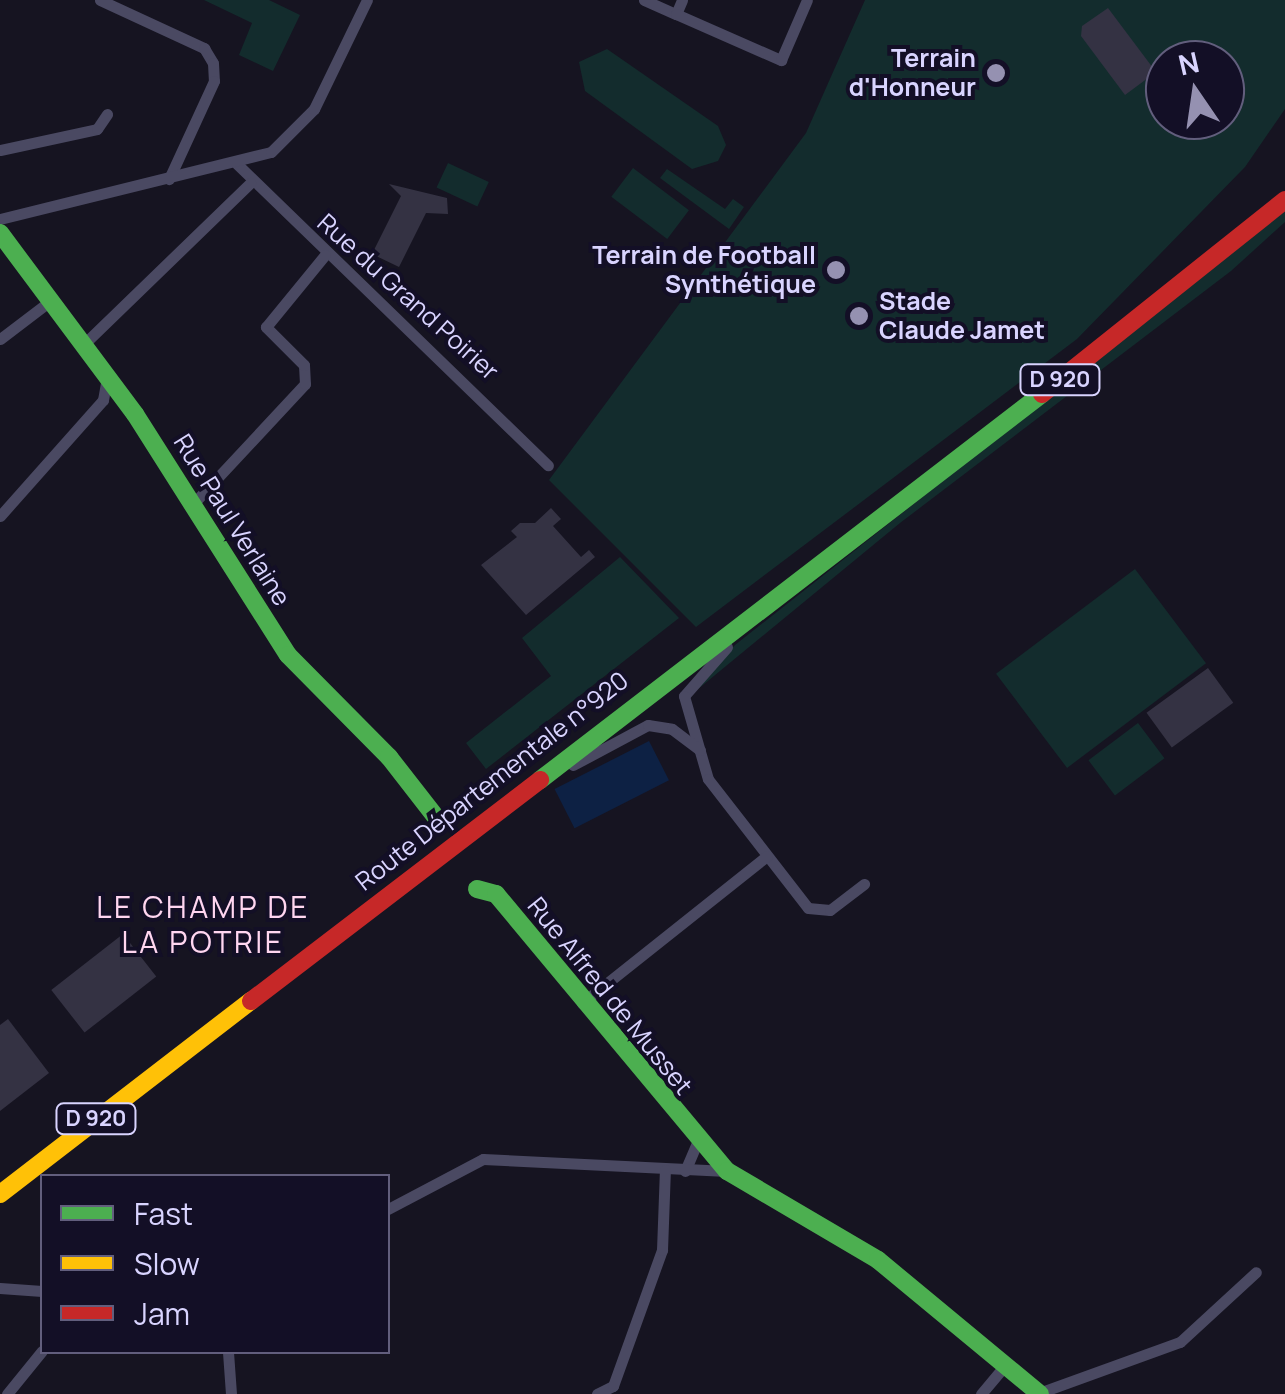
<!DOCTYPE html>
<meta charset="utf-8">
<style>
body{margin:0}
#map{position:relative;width:1285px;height:1394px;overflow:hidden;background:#161421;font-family:Manrope,sans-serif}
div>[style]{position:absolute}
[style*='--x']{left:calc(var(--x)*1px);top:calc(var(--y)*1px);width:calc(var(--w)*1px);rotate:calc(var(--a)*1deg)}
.green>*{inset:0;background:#132c2d;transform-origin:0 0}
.water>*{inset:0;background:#0d2144;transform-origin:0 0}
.building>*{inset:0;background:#343243;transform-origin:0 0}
.street>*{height:11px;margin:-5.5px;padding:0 5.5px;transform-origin:5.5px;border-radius:5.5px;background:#4a4962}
.fast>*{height:18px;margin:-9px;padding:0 9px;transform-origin:9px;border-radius:9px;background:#4caf50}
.slow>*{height:18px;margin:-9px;padding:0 9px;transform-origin:9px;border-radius:9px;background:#ffc107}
.jam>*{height:18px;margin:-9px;padding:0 9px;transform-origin:9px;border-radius:9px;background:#c62828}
.dots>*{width:28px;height:28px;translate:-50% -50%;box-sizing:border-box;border:5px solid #130f26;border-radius:50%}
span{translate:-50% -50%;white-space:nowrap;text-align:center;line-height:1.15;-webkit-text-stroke:8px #130f26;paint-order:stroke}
.shield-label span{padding:2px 8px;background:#130f26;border:2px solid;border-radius:8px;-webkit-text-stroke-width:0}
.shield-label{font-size:22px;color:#d9d4ff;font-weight:700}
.poi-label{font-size:25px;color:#d9d4ff;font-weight:700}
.right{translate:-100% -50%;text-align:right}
.left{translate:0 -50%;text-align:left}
.street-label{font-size:25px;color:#d9d4ff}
.quarter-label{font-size:30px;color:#ffd6f0;letter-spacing:2.5px}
.legend{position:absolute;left:40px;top:1174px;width:350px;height:180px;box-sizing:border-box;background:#130f26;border:2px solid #625e7d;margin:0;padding:12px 18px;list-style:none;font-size:30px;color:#d9d4ff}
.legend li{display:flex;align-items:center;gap:20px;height:50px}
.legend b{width:50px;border:2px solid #625e7d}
.north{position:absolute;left:1145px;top:40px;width:100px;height:100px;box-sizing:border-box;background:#130f26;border:2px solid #625e7d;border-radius:50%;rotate:347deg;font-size:28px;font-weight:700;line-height:40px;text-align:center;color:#d9d4ff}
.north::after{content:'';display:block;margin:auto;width:35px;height:45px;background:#9591b1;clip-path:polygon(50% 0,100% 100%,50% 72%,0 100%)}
</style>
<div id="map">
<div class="green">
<i style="clip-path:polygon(204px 0,269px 0,300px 15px,273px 71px,239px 55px,252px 23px)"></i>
<i style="clip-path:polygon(evenodd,865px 0,1285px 0,1285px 109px,1245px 167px,1077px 339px,696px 627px,549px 480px,806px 133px,865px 0,1165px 60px,1225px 60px,1225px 120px,1165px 120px,1165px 60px)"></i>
<i style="clip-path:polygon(607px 49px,718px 126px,726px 145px,718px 161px,692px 169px,585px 91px,579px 62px)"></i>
<i style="left:448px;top:163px;width:45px;height:27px;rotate:25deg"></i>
<i style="left:633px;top:168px;width:70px;height:36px;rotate:37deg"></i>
<i style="clip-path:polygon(667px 169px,725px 209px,733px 199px,744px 207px,729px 229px,660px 178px)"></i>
<i style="clip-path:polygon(1285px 211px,1285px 222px,1231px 271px,900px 523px,692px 694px,735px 645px)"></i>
<i style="clip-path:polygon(620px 557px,679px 618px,486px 769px,466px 743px,551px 676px,522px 638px)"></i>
<i style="left:1135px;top:569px;width:118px;height:174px;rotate:53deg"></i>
<i style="left:1138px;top:723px;width:44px;height:62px;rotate:53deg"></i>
</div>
<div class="water">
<i style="left:649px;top:741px;width:44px;height:106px;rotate:63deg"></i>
</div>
<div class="building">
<i style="clip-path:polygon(1108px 8px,1156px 72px,1125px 95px,1081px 36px,1082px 26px)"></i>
<i style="clip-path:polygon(389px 184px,447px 198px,448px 214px,426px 213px,399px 267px,372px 254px,401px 196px)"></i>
<i style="clip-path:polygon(551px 508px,561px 519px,553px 526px,581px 557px,589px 550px,595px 557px,526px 615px,481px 565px,517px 537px,511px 531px,520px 523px,535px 523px)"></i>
<i style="left:1208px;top:668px;width:43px;height:76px;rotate:54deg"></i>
<i style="left:123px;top:934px;width:54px;height:91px;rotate:52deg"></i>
<i style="clip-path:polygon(8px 1019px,49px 1073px,0 1111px,0 1025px)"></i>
</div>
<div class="street">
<i style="--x:100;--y:0;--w:115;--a:24.8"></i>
<i style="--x:204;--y:48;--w:17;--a:59"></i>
<i style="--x:213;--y:63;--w:18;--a:87"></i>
<i style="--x:214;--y:81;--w:108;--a:114.7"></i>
<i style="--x:644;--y:0;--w:35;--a:24"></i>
<i style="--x:682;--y:0;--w:15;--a:113"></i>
<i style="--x:676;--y:14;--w:115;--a:23.7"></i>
<i style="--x:781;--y:60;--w:65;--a:-66.6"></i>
<i style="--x:0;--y:150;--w:99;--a:-12.2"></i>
<i style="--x:97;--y:129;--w:18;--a:-56"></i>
<i style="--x:237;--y:164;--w:433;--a:44.1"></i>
<i style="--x:0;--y:219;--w:279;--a:-13.9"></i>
<i style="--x:271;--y:152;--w:61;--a:-45"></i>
<i style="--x:314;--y:109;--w:121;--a:-64.1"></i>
<i style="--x:0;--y:339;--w:63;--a:-37.2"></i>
<i style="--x:83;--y:345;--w:233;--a:-44.1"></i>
<i style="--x:193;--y:504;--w:164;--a:-47"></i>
<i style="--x:305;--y:384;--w:19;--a:-93"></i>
<i style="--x:304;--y:365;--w:54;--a:-135"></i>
<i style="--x:266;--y:327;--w:93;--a:-50.7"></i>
<i style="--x:0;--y:516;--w:155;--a:-48.4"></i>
<i style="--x:103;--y:400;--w:22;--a:-80"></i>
<i style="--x:727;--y:647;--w:65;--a:131.3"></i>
<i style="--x:684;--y:696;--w:86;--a:73.9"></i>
<i style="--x:708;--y:779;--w:163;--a:52.2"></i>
<i style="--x:808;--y:908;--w:22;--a:5"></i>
<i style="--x:830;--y:910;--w:43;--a:-37.4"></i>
<i style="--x:573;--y:765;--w:85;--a:-28.1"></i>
<i style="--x:648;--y:725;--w:24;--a:9"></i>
<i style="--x:672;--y:729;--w:35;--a:37"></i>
<i style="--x:582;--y:1003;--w:236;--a:-38.5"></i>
<i style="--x:685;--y:1171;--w:30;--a:-67"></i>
<i style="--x:388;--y:1209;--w:107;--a:-27.8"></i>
<i style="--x:483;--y:1159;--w:244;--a:2.8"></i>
<i style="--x:0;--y:1288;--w:42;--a:4.1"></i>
<i style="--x:228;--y:1352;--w:42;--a:85.9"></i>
<i style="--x:1039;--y:1393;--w:150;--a:-19.9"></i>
<i style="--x:1180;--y:1342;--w:103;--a:-42.6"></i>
<i style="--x:7;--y:1394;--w:55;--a:-50.9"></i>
<i style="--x:597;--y:1394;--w:18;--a:-27"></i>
<i style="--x:613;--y:1386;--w:145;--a:-70.2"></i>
<i style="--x:662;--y:1250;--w:80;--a:-87.9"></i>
<i style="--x:981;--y:1394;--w:38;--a:-50"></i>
</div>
<div class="fast">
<i style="--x:0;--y:233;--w:226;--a:53.3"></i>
<i style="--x:135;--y:414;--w:285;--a:57.6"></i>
<i style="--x:288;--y:655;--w:144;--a:45.3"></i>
<i style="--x:389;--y:757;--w:80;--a:52.1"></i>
<i style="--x:540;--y:780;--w:633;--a:-37.56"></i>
<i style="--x:477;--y:889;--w:20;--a:15"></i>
<i style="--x:496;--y:894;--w:361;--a:50.2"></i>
<i style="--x:727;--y:1171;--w:175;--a:30.5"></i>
<i style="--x:878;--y:1260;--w:210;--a:39.6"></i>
</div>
<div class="slow">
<i style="--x:0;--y:1194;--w:317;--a:-37.6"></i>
</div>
<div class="jam">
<i style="--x:1042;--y:394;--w:311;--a:-38.6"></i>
<i style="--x:251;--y:1001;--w:364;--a:-37.4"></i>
</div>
<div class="dots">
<i style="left:996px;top:73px;background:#9591b1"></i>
<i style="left:836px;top:270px;background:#9591b1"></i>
<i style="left:859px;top:316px;background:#9591b1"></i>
</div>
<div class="shield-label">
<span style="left:1060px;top:380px">D 920</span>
<span style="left:96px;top:1119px">D 920</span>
</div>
<div class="poi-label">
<span class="right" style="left:976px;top:73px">Terrain<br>d'Honneur</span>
<span class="right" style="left:816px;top:270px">Terrain de Football<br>Synthétique</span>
<span class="left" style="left:879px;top:316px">Stade<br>Claude Jamet</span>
</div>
<div class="street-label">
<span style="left:408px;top:297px;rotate:42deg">Rue du Grand Poirier</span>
<span style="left:232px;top:520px;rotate:58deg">Rue Paul Verlaine</span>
<span style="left:492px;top:781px;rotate:-38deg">Route Départementale n°920</span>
<span style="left:610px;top:996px;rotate:51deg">Rue Alfred de Musset</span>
</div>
<div class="quarter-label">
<span style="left:203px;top:924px">LE CHAMP DE<br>LA POTRIE</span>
</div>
<ul class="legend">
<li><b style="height:12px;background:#4caf50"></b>Fast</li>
<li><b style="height:12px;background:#ffc107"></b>Slow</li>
<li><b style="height:12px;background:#c62828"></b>Jam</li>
</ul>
<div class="north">N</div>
</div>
